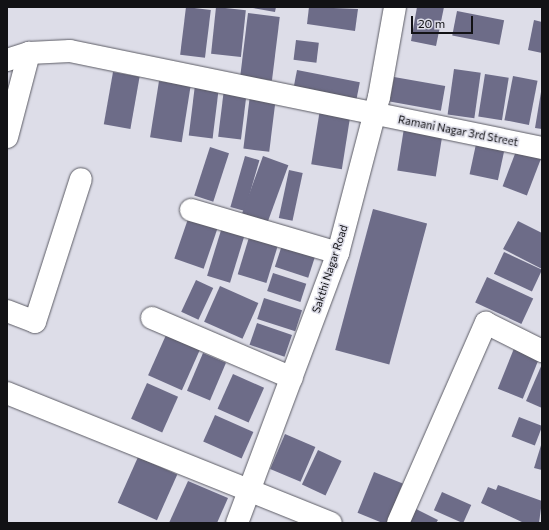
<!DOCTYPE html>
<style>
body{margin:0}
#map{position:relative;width:549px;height:530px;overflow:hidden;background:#dddde8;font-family:Commissioner,sans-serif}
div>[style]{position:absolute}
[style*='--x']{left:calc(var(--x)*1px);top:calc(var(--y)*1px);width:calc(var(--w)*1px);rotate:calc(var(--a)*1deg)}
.building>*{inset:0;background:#6d6c88;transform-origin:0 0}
.roads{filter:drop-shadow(0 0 1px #5c5c65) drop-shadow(0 0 1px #5c5c65)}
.minor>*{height:22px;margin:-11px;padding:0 11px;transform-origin:11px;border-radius:11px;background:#fff}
span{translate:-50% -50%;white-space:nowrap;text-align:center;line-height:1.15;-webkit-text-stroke:3px #dddde8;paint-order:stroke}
.street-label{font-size:11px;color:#121215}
.frame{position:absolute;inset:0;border:8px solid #121215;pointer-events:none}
.scale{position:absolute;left:411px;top:16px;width:62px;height:18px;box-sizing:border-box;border:2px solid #121215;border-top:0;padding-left:5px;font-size:12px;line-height:14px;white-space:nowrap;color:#121215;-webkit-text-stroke:3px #dddde8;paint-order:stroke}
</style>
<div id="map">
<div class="building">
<i style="left:186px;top:7px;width:25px;height:48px;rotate:7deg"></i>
<i style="left:216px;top:7px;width:30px;height:47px;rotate:6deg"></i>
<i style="clip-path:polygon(247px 7px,276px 7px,275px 12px)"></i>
<i style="clip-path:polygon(309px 7px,358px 9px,355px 31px,307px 24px)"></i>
<i style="clip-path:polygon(417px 7px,444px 7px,436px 46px,411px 41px)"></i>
<i style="left:457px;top:11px;width:48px;height:25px;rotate:11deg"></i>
<i style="left:248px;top:13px;width:32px;height:64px;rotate:7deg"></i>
<i style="clip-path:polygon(534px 20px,542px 22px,542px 53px,528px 50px)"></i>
<i style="left:296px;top:40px;width:23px;height:20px;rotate:7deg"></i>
<i style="left:454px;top:69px;width:27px;height:46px;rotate:8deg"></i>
<i style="left:297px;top:70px;width:64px;height:19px;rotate:11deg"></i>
<i style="left:113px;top:72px;width:27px;height:53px;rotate:10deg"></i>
<i style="left:485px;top:74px;width:24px;height:43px;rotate:9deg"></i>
<i style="left:513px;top:76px;width:25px;height:45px;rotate:11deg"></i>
<i style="left:394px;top:77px;width:52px;height:25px;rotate:10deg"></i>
<i style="left:159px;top:81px;width:32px;height:57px;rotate:9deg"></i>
<i style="left:195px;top:85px;width:24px;height:51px;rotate:7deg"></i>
<i style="left:224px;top:89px;width:23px;height:48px;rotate:7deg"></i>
<i style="clip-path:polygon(541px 92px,542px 92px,542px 129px,535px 128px)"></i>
<i style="left:250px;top:95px;width:26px;height:54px;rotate:7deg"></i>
<i style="left:320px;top:109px;width:31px;height:56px;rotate:9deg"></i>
<i style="left:404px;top:128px;width:39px;height:43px;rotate:9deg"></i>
<i style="left:476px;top:144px;width:29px;height:31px;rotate:12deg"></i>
<i style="left:518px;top:146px;width:26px;height:43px;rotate:21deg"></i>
<i style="left:210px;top:147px;width:20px;height:51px;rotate:18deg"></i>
<i style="left:245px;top:156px;width:15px;height:53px;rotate:16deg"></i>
<i style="left:263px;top:156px;width:27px;height:61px;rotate:20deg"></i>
<i style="left:289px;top:170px;width:14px;height:49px;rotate:12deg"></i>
<i style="left:373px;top:209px;width:56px;height:146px;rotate:15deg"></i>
<i style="left:189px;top:216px;width:31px;height:45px;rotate:19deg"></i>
<i style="clip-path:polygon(518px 221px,542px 233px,542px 269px,503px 249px)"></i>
<i style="left:222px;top:227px;width:24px;height:51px;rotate:17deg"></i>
<i style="left:250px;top:234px;width:30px;height:42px;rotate:17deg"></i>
<i style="left:282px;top:245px;width:35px;height:23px;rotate:18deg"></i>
<i style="left:504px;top:252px;width:42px;height:24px;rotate:25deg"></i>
<i style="left:273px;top:273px;width:35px;height:19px;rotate:18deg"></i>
<i style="left:487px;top:277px;width:51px;height:28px;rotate:25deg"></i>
<i style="left:196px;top:280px;width:19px;height:35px;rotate:25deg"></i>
<i style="left:220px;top:286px;width:42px;height:39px;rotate:24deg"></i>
<i style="left:264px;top:298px;width:40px;height:22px;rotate:18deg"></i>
<i style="left:257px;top:323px;width:37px;height:23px;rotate:19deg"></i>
<i style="left:166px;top:335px;width:37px;height:44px;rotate:24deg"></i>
<i style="left:515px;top:346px;width:27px;height:46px;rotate:22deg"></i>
<i style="left:203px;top:353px;width:25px;height:41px;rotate:23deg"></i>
<i style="clip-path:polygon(542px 364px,542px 408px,526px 401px)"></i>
<i style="left:233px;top:374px;width:34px;height:38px;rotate:24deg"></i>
<i style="left:147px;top:383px;width:34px;height:39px;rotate:24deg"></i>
<i style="left:215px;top:415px;width:42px;height:29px;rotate:24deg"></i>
<i style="left:519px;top:417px;width:25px;height:21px;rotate:21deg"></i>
<i style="left:285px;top:434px;width:33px;height:38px;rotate:23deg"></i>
<i style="clip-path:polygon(542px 442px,542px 470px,534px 468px)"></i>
<i style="left:318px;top:450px;width:26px;height:38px;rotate:25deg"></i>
<i style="left:138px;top:457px;width:43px;height:50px;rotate:24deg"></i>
<i style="left:374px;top:472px;width:31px;height:44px;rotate:22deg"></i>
<i style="clip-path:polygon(188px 481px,228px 498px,217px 523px,169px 523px)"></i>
<i style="clip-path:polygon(498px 485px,542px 501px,539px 523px,524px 523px,481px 503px,488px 487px,496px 490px)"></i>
<i style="left:442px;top:492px;width:32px;height:20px;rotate:24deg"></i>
<i style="clip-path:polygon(416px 509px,438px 520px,436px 523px,410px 523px)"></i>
</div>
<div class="roads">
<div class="minor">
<i style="--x:7;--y:60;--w:23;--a:-18"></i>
<i style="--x:29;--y:53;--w:41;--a:-2.8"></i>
<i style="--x:70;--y:51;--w:482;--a:11.6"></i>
<i style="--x:7;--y:137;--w:87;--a:-75.3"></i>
<i style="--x:191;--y:210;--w:153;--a:16.3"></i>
<i style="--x:7;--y:311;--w:30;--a:21"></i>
<i style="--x:35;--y:322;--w:150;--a:-72.2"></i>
<i style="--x:152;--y:318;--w:152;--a:23.2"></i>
<i style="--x:7;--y:393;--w:349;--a:21.9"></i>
<i style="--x:237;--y:523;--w:288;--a:-69.5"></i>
<i style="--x:338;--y:253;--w:161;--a:-75.3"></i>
<i style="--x:379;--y:97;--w:91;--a:-79.9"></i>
<i style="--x:398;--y:523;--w:219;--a:-66.3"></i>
<i style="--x:486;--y:323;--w:63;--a:26.6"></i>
</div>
</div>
<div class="street-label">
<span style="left:458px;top:131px;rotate:11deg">Ramani Nagar 3rd Street</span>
<span style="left:330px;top:269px;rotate:-72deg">Sakthi Nagar Road</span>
</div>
<div class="frame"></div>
<div class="scale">20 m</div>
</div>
